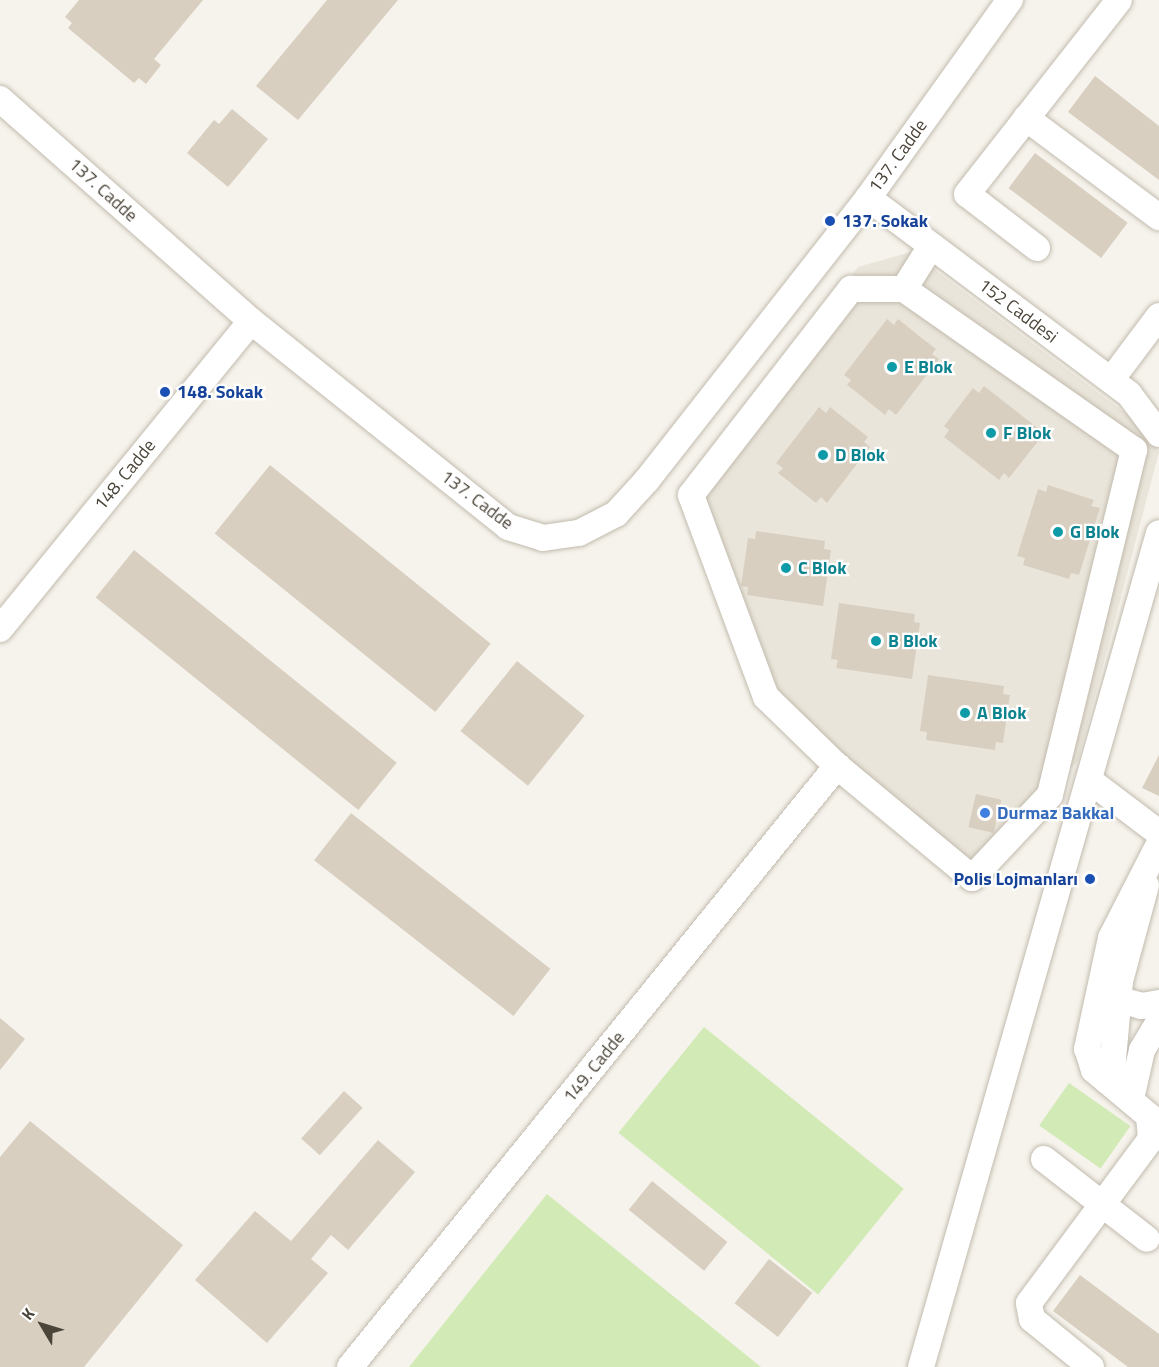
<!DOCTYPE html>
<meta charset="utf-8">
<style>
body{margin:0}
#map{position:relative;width:1159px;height:1367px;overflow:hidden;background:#f6f3ec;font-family:"Titillium Web",sans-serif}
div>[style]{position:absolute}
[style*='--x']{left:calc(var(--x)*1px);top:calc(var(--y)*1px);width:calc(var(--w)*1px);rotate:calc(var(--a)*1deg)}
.residential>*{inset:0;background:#eae5da}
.green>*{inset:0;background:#d2eab5;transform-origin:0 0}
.building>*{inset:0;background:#d8cfc1;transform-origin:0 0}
.roads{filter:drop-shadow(0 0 2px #c2bbae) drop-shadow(0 0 2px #c2bbae)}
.minor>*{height:26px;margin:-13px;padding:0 13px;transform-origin:13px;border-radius:13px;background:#fff}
.dots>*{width:16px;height:16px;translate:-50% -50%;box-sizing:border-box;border:3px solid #fff;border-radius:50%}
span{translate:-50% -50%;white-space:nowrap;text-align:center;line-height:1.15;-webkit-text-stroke:4.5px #fff;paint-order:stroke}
.street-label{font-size:18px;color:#4b4439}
.transit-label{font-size:18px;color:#164399;font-weight:700}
.left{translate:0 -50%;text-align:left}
.right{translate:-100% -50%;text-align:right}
.culture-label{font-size:18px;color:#0d838f;font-weight:700}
.shop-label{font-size:18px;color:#366cbe;font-weight:700}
.north{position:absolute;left:12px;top:1295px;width:60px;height:60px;-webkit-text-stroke:4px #fff;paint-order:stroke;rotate:308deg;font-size:16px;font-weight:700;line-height:24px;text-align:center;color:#4b4439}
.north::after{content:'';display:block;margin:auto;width:21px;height:27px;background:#4b4439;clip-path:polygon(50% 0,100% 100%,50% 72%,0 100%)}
</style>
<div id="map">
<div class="residential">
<i style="clip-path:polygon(911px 252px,1141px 425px,1159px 452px,1078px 761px,971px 863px,761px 702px,685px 499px,858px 267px)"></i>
</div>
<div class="green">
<i style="left:704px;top:1027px;width:257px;height:136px;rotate:39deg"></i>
<i style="left:1069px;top:1083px;width:75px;height:52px;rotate:35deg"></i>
<i style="clip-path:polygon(547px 1194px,761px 1367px,409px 1367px)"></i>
</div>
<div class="building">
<i style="clip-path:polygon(79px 0,203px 0,154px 59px,161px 65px,146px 84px,139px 78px,134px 83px,68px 28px,72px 23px,65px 17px)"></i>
<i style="clip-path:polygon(327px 0,398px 0,298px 120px,256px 86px)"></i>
<i style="clip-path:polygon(1095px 76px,1159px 126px,1159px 180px,1068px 112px)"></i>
<i style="clip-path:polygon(232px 109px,268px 139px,228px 187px,187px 153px,214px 120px,219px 124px)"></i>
<i style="left:1035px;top:153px;width:116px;height:44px;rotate:37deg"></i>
<i style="clip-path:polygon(887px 319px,894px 325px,898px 319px,923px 339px,936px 349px,932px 354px,939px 359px,896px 415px,889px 409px,885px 415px,860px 395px,847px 385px,851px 380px,844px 375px)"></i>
<i style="clip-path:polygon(984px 386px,1039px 429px,1034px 435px,1039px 440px,1009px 478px,1004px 473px,999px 480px,944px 437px,949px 430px,944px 426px,973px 388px,979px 393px)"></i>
<i style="clip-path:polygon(819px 407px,826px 413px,830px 407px,868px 437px,864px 442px,870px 447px,827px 503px,821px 497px,816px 503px,778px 473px,783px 468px,776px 463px)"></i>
<i style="left:270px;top:465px;width:284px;height:88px;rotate:39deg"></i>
<i style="clip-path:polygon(1048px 485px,1094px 500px,1091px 506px,1100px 508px,1079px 575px,1071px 573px,1069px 579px,1023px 565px,1025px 558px,1017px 556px,1038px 489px,1046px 492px)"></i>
<i style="clip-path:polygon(756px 531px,825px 541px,824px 549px,831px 550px,823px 606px,747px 595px,748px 587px,741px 586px,748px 538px,755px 539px)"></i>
<i style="left:134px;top:550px;width:338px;height:61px;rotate:39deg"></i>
<i style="clip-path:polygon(839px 603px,915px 614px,914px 622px,920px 623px,912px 679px,836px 668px,838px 660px,831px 659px)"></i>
<i style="left:517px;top:661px;width:87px;height:90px;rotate:39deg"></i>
<i style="clip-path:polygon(928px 675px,1004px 686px,1003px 694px,1010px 695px,1003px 743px,996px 742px,995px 750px,926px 740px,927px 732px,920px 731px)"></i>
<i style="clip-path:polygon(1159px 755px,1159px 796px,1142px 788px)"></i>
<i style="left:976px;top:794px;width:26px;height:34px;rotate:13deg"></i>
<i style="left:351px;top:813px;width:253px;height:60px;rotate:38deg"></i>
<i style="clip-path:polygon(0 1018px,25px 1039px,0 1070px)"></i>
<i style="left:344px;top:1091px;width:25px;height:64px;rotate:42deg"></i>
<i style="clip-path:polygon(30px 1121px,183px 1245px,84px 1367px,0 1367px,0 1157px)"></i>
<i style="clip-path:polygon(378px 1140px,415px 1172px,348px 1250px,331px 1235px,311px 1259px,328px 1273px,267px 1343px,195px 1280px,255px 1211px,291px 1241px)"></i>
<i style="left:652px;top:1181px;width:97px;height:37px;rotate:39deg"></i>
<i style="left:769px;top:1259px;width:55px;height:56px;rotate:38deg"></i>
<i style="clip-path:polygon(1080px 1275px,1159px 1334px,1159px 1367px,1128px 1367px,1053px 1311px)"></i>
</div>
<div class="roads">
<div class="minor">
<i style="--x:0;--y:99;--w:335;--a:41.5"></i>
<i style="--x:251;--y:321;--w:329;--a:38.7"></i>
<i style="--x:508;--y:527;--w:37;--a:17"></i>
<i style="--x:543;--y:538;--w:36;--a:-8"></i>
<i style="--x:579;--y:533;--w:42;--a:-27.2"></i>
<i style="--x:616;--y:514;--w:46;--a:-47.6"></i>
<i style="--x:647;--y:480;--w:358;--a:-51.9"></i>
<i style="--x:868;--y:198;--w:244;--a:-54.4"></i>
<i style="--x:1026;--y:118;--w:166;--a:36.7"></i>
<i style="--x:868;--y:198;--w:326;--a:36.9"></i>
<i style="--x:1129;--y:394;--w:50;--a:53.1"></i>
<i style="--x:1037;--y:248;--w:88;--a:-142.4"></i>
<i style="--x:967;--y:194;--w:246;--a:-51.9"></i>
<i style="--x:851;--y:289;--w:53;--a:0"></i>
<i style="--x:904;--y:289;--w:281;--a:35"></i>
<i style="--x:1134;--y:450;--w:355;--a:103.7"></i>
<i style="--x:1050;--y:795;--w:114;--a:133.2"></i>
<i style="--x:972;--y:878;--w:175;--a:-140.3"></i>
<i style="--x:837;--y:766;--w:99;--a:-135.8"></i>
<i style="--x:766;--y:697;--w:215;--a:-110.4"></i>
<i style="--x:691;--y:495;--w:261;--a:-52.2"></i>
<i style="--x:904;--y:289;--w:51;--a:-57.9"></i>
<i style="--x:1111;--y:380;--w:80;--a:-53.1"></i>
<i style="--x:0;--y:629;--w:397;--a:-50.8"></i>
<i style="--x:1089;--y:780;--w:88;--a:37.1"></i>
<i style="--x:1102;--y:995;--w:41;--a:15.4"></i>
<i style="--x:1142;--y:1006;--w:17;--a:-10"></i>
<i style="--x:1107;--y:1081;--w:11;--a:-63"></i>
<i style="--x:1112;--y:1071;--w:90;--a:-84.9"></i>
<i style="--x:1120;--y:981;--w:99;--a:-74.8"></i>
<i style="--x:1131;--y:1099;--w:50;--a:-77.3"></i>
<i style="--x:1142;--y:1050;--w:33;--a:-59"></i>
<i style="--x:1044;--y:1159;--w:130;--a:37.8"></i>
<i style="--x:350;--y:1367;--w:774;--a:-50.98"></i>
<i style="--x:921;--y:1367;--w:867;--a:-74.07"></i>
<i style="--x:1091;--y:1367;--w:76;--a:-140.9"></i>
<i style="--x:1032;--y:1319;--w:16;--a:-101"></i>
<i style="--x:1029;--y:1303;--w:204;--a:-53.4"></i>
<i style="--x:1151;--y:1139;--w:23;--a:-95"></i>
<i style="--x:1149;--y:1116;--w:72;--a:-140.1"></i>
<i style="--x:1094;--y:1070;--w:22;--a:-108"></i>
<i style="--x:1087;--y:1049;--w:114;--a:-77.8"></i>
<i style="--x:1111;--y:938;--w:106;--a:-62.9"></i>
</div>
</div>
<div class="dots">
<i style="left:830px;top:221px;background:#1a4fb4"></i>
<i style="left:892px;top:367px;background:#0f9aa8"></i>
<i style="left:165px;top:392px;background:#1a4fb4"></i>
<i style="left:991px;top:433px;background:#0f9aa8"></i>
<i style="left:823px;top:455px;background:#0f9aa8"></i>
<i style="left:1058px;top:532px;background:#0f9aa8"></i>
<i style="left:786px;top:568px;background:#0f9aa8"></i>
<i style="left:876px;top:641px;background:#0f9aa8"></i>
<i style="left:965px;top:713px;background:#0f9aa8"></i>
<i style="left:985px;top:813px;background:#3f7fe0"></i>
<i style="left:1090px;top:879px;background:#1a4fb4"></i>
</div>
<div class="street-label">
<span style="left:898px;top:156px;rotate:-54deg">137. Cadde</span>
<span style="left:103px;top:190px;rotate:42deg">137. Cadde</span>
<span style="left:1018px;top:311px;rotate:37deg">152 Caddesi</span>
<span style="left:125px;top:475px;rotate:-51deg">148. Cadde</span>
<span style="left:477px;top:500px;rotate:37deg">137. Cadde</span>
<span style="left:594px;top:1067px;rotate:-51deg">149. Cadde</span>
</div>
<div class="transit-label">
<span class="left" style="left:842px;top:221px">137. Sokak</span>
<span class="left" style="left:177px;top:392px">148. Sokak</span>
<span class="right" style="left:1078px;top:879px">Polis Lojmanları</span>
</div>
<div class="culture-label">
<span class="left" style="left:904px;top:367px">E Blok</span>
<span class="left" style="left:1003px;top:433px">F Blok</span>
<span class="left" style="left:835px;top:455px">D Blok</span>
<span class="left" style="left:1070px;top:532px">G Blok</span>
<span class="left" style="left:798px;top:568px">C Blok</span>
<span class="left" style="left:888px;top:641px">B Blok</span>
<span class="left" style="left:977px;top:713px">A Blok</span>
</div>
<div class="shop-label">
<span class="left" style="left:997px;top:813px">Durmaz Bakkal</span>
</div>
<div class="north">K</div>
</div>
